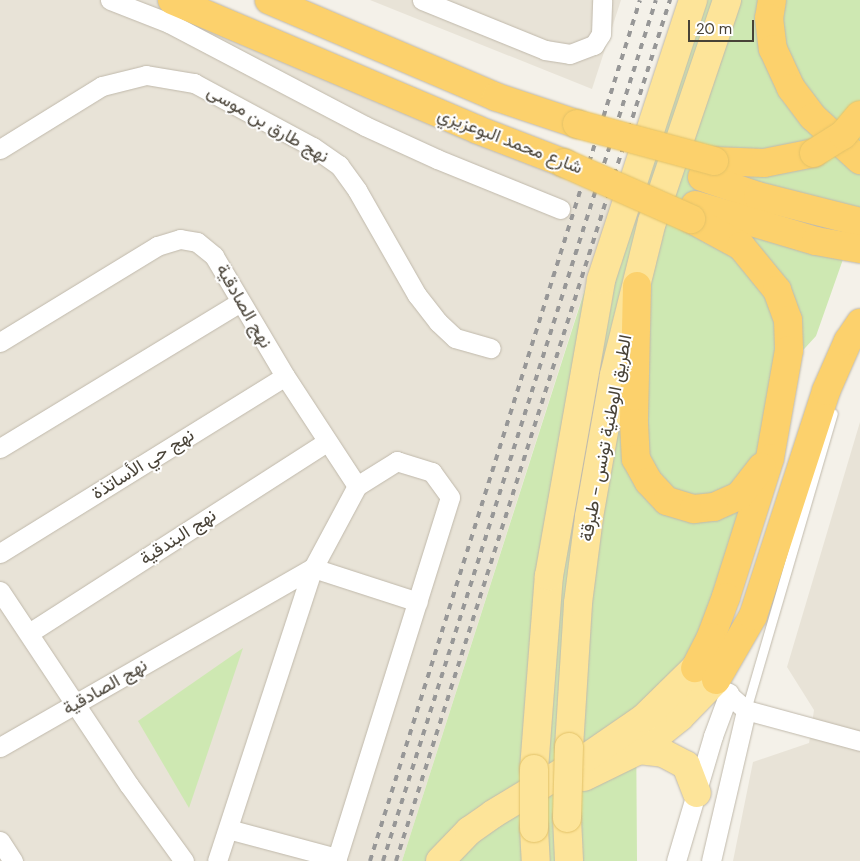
<!DOCTYPE html>
<meta charset="utf-8">
<style>
body{margin:0}
#map{position:relative;width:860px;height:861px;overflow:hidden;background:#f4f1e9;font-family:"DM Sans",Vazirmatn,sans-serif}
div>[style]{position:absolute}
[style*='--x']{left:calc(var(--x)*1px);top:calc(var(--y)*1px);width:calc(var(--w)*1px);rotate:calc(var(--a)*1deg)}
.residential>*{inset:0;background:#e8e3d7}
.green>*{inset:0;background:#cee8b2}
.roads{filter:drop-shadow(0 0 1px #c0b9ab) drop-shadow(0 0 1px #c0b9ab)}
.lane>*{height:9px;margin:-4.5px;padding:0 4.5px;transform-origin:4.5px;border-radius:4.5px;background:#fff}
.street>*{height:19px;margin:-9.5px;padding:0 9.5px;transform-origin:9.5px;border-radius:9.5px;background:#fff}
.primary>*{height:28px;margin:-14px;padding:0 14px;transform-origin:14px;border-radius:14px;background:#fde499}
.highway>*{height:28px;margin:-14px;padding:0 14px;transform-origin:14px;border-radius:14px;background:#fcd16c}
.rail>*{height:4px;margin-top:-2px;transform-origin:0;background:repeating-linear-gradient(90deg,#979797 0 6px,transparent 0 12px)}
.bridges{filter:drop-shadow(0 0 1px #e3c268) drop-shadow(0 0 1px #e3c268)}
.primary-bridge>*{height:28px;margin:-14px;padding:0 14px;transform-origin:14px;border-radius:14px;background:#fde499}
.highway-bridge>*{height:28px;margin:-14px;padding:0 14px;transform-origin:14px;border-radius:14px;background:#fcd16c}
span{translate:-50% -50%;white-space:nowrap;text-align:center;line-height:1.15;-webkit-text-stroke:4px #fff;paint-order:stroke}
.street-label{font-size:18px;color:#484237}
.scale{position:absolute;left:688px;top:20px;width:66px;height:22px;box-sizing:border-box;border:2px solid #484237;border-top:0;padding-left:6px;font-size:15px;line-height:18px;white-space:nowrap;color:#484237;-webkit-text-stroke:4px #fff;paint-order:stroke}
</style>
<div id="map">
<div class="residential">
<i style="clip-path:polygon(0 0,168px 0,615px 194px,402px 861px,0 861px)"></i>
<i style="clip-path:polygon(370px 0,621px 0,592px 89px)"></i>
<i style="clip-path:polygon(860px 422px,860px 861px,733px 861px,753px 762px,809px 743px,814px 710px,787px 667px)"></i>
</div>
<div class="green">
<i style="clip-path:polygon(707px 0,860px 0,860px 211px,816px 336px,784px 371px,699px 635px,678px 669px,636px 711px,637px 861px,402px 861px,644px 105px,667px 116px)"></i>
<i style="clip-path:polygon(243px 648px,189px 808px,138px 721px)"></i>
</div>
<div class="roads">
<div class="lane">
<i style="--x:746;--y:710;--w:309;--a:-73.7"></i>
</div>
<div class="street">
<i style="--x:110;--y:0;--w:63;--a:21.3"></i>
<i style="--x:169;--y:23;--w:221;--a:27.7"></i>
<i style="--x:365;--y:126;--w:79;--a:24.6"></i>
<i style="--x:437;--y:159;--w:133;--a:22.1"></i>
<i style="--x:422;--y:0;--w:133;--a:22.1"></i>
<i style="--x:545;--y:50;--w:25;--a:9"></i>
<i style="--x:570;--y:54;--w:26;--a:-21"></i>
<i style="--x:594;--y:45;--w:13;--a:-58"></i>
<i style="--x:601;--y:34;--w:34;--a:-88"></i>
<i style="--x:0;--y:149;--w:120;--a:-31.7"></i>
<i style="--x:102;--y:86;--w:45;--a:-14"></i>
<i style="--x:146;--y:75;--w:49;--a:9.5"></i>
<i style="--x:194;--y:83;--w:135;--a:28.3"></i>
<i style="--x:313;--y:147;--w:32;--a:35"></i>
<i style="--x:339;--y:165;--w:31;--a:54"></i>
<i style="--x:357;--y:190;--w:121;--a:60.3"></i>
<i style="--x:417;--y:295;--w:34;--a:52"></i>
<i style="--x:438;--y:322;--w:23;--a:43"></i>
<i style="--x:455;--y:338;--w:37;--a:16"></i>
<i style="--x:0;--y:342;--w:184;--a:-31.4"></i>
<i style="--x:157;--y:246;--w:24;--a:-17"></i>
<i style="--x:180;--y:239;--w:17;--a:10"></i>
<i style="--x:197;--y:242;--w:22;--a:39"></i>
<i style="--x:214;--y:256;--w:139;--a:59.4"></i>
<i style="--x:285;--y:376;--w:131;--a:56.8"></i>
<i style="--x:0;--y:448;--w:281;--a:-31.3"></i>
<i style="--x:0;--y:553;--w:335;--a:-31.8"></i>
<i style="--x:0;--y:591;--w:233;--a:56.4"></i>
<i style="--x:129;--y:785;--w:94;--a:54.1"></i>
<i style="--x:29;--y:633;--w:354;--a:-32.7"></i>
<i style="--x:706;--y:675;--w:53;--a:41.2"></i>
<i style="--x:746;--y:710;--w:118;--a:15.2"></i>
<i style="--x:0;--y:747;--w:361;--a:-29.8"></i>
<i style="--x:313;--y:568;--w:110;--a:17.9"></i>
<i style="--x:228;--y:829;--w:113;--a:14.9"></i>
<i style="--x:0;--y:841;--w:24;--a:57"></i>
<i style="--x:217;--y:861;--w:308;--a:-71.9"></i>
<i style="--x:313;--y:568;--w:93;--a:-61.8"></i>
<i style="--x:336;--y:861;--w:381;--a:-72.6"></i>
<i style="--x:450;--y:497;--w:31;--a:-126"></i>
<i style="--x:432;--y:472;--w:37;--a:-163"></i>
<i style="--x:397;--y:461;--w:47;--a:148"></i>
<i style="--x:676;--y:861;--w:130;--a:-73.5"></i>
<i style="--x:713;--y:736;--w:46;--a:-69.6"></i>
<i style="--x:711;--y:861;--w:155;--a:-76.9"></i>
</div>
<div class="primary">
<i style="--x:569;--y:747;--w:144;--a:-86.4"></i>
<i style="--x:578;--y:603;--w:87;--a:-82.7"></i>
<i style="--x:589;--y:517;--w:144;--a:-80"></i>
<i style="--x:614;--y:375;--w:158;--a:-76.1"></i>
<i style="--x:652;--y:222;--w:234;--a:-71.3"></i>
<i style="--x:639;--y:750;--w:24;--a:7"></i>
<i style="--x:663;--y:753;--w:26;--a:28"></i>
<i style="--x:686;--y:765;--w:30;--a:69"></i>
<i style="--x:534;--y:769;--w:194;--a:-85.6"></i>
<i style="--x:549;--y:576;--w:301;--a:-80"></i>
<i style="--x:601;--y:280;--w:295;--a:-71.8"></i>
<i style="--x:584;--y:777;--w:61;--a:-26.1"></i>
<i style="--x:639;--y:750;--w:53;--a:-38.8"></i>
<i style="--x:680;--y:717;--w:52;--a:-45.8"></i>
<i style="--x:567;--y:818;--w:43;--a:87.3"></i>
<i style="--x:534;--y:828;--w:33;--a:87"></i>
<i style="--x:440;--y:861;--w:42;--a:-46"></i>
<i style="--x:469;--y:831;--w:29;--a:-35"></i>
<i style="--x:493;--y:814;--w:109;--a:-31.1"></i>
<i style="--x:586;--y:758;--w:70;--a:-34.6"></i>
<i style="--x:644;--y:718;--w:71;--a:-44.4"></i>
</div>
<div class="highway">
<i style="--x:172;--y:0;--w:332;--a:23"></i>
<i style="--x:478;--y:130;--w:92;--a:21"></i>
<i style="--x:269;--y:0;--w:247;--a:23.1"></i>
<i style="--x:496;--y:97;--w:85;--a:18.4"></i>
<i style="--x:772;--y:0;--w:18;--a:99"></i>
<i style="--x:769;--y:18;--w:31;--a:83"></i>
<i style="--x:773;--y:49;--w:43;--a:65.2"></i>
<i style="--x:791;--y:88;--w:36;--a:53"></i>
<i style="--x:813;--y:117;--w:64;--a:42.5"></i>
<i style="--x:714;--y:161;--w:50;--a:2.3"></i>
<i style="--x:764;--y:163;--w:51;--a:-11.3"></i>
<i style="--x:702;--y:177;--w:59;--a:18.7"></i>
<i style="--x:758;--y:196;--w:105;--a:14.3"></i>
<i style="--x:695;--y:205;--w:126;--a:16.6"></i>
<i style="--x:816;--y:241;--w:45;--a:10.3"></i>
<i style="--x:691;--y:219;--w:57;--a:28.4"></i>
<i style="--x:741;--y:246;--w:57;--a:50.7"></i>
<i style="--x:777;--y:290;--w:32;--a:70"></i>
<i style="--x:788;--y:320;--w:30;--a:88"></i>
<i style="--x:789;--y:350;--w:110;--a:100"></i>
<i style="--x:770;--y:458;--w:146;--a:107.6"></i>
<i style="--x:726;--y:597;--w:43;--a:110.6"></i>
<i style="--x:711;--y:637;--w:35;--a:117"></i>
<i style="--x:637;--y:286;--w:137;--a:91.3"></i>
<i style="--x:634;--y:423;--w:36;--a:87"></i>
<i style="--x:636;--y:459;--w:26;--a:61"></i>
<i style="--x:649;--y:482;--w:26;--a:47"></i>
<i style="--x:667;--y:501;--w:28;--a:17"></i>
<i style="--x:694;--y:509;--w:20;--a:-6"></i>
<i style="--x:714;--y:507;--w:27;--a:-24"></i>
<i style="--x:739;--y:496;--w:37;--a:-52"></i>
<i style="--x:716;--y:680;--w:74;--a:-60"></i>
<i style="--x:753;--y:616;--w:237;--a:-72"></i>
<i style="--x:826;--y:391;--w:55;--a:-66.3"></i>
<i style="--x:848;--y:341;--w:22;--a:-56"></i>
</div>
</div>
<div class="rail">
<i style="--x:370;--y:861;--w:902;--a:-72.59"></i>
<i style="--x:383;--y:861;--w:903;--a:-72.41"></i>
<i style="--x:396;--y:861;--w:904;--a:-72.35"></i>
</div>
<div class="bridges">
<div class="primary-bridge">
<i style="--x:534;--y:769;--w:59;--a:90"></i>
<i style="--x:567;--y:818;--w:71;--a:-88.4"></i>
</div>
<div class="highway-bridge">
<i style="--x:577;--y:124;--w:142;--a:15.1"></i>
<i style="--x:814;--y:153;--w:34;--a:-32"></i>
<i style="--x:843;--y:135;--w:26;--a:-50"></i>
<i style="--x:564;--y:163;--w:139;--a:23.8"></i>
</div>
</div>
<div class="street-label">
<span style="left:268px;top:124px;rotate:30deg">نهج طارق بن موسى</span>
<span style="left:510px;top:141px;rotate:21deg">شارع محمد البوعزيزي</span>
<span style="left:244px;top:306px;rotate:60deg">نهج الصادقية</span>
<span style="left:606px;top:438px;rotate:-79deg">الطريق الوطنية تونس - طبرقة</span>
<span style="left:143px;top:464px;rotate:-32deg">نهج حي الأساتذة</span>
<span style="left:178px;top:537px;rotate:-33deg">نهج البندقية</span>
<span style="left:105px;top:687px;rotate:-30deg">نهج الصادقية</span>
</div>
<div class="scale">20 m</div>
</div>
